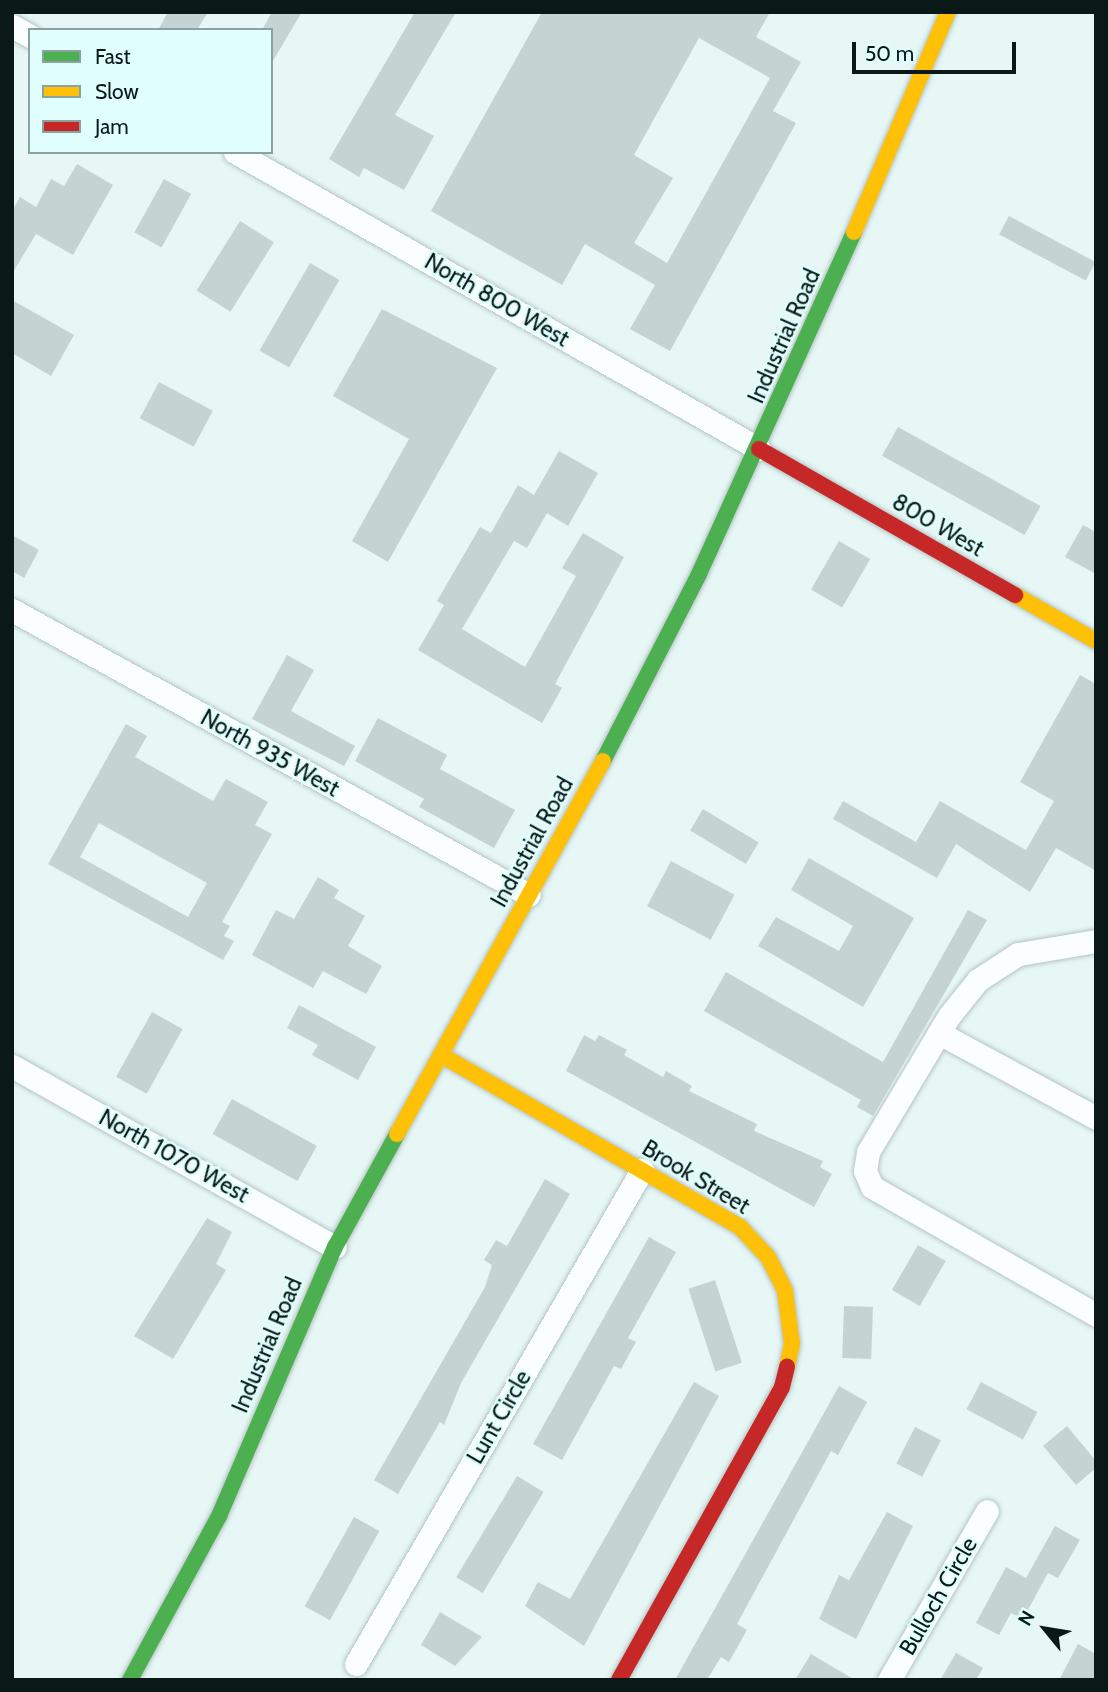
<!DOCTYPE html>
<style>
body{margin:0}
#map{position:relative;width:1108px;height:1692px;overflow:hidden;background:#e6f7f6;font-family:Cabin,sans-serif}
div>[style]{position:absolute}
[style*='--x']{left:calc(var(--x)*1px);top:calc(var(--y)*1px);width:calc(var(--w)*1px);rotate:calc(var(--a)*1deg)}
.building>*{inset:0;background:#c5d4d3;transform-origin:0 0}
.roads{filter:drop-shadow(0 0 2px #b6c4c3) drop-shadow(0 0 2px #b6c4c3)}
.street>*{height:23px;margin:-11.5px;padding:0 11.5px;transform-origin:11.5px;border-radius:11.5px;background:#fbfefe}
.fast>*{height:16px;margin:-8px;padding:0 8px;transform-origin:8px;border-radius:8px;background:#4caf50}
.slow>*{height:16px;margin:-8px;padding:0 8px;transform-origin:8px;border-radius:8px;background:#ffc107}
.jam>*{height:16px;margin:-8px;padding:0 8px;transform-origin:8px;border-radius:8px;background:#c62828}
span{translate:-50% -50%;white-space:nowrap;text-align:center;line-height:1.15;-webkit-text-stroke:5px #dffefc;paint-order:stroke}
.street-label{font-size:23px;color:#0a1818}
.frame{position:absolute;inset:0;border:14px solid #0a1818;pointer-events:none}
.legend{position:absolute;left:28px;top:28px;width:245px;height:126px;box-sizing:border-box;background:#dffefc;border:2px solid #8aa2a1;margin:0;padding:9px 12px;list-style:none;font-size:21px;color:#0a1818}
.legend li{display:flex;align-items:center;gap:14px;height:35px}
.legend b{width:35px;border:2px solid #8aa2a1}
.north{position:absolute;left:1010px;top:1594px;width:70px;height:70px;-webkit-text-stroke:5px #dffefc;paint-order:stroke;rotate:300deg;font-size:19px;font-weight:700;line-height:28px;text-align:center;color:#0a1818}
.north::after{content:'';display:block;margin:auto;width:24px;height:32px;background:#0a1818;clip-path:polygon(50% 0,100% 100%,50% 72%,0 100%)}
.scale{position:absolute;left:852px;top:42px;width:164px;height:32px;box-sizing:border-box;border:4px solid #0a1818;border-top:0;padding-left:9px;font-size:21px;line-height:24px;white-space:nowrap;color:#0a1818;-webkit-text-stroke:5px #dffefc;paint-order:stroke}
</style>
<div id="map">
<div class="building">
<i style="clip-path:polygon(168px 12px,208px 12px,197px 30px,158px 30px)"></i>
<i style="clip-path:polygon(272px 12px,302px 12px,271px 64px,271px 30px,262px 30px)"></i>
<i style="clip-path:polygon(415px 12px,456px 12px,395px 115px,434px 136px,404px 190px,364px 168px,359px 177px,329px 159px)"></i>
<i style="clip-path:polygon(evenodd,542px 12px,770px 12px,756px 37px,801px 62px,773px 111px,796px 123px,670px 351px,630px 329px,655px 285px,585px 244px,562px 285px,431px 211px,542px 12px,699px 38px,770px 78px,667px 263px,634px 243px,673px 178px,634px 155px,699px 38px)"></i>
<i style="clip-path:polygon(77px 164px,113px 185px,73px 255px,36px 234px,12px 274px,12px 211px,20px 197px,36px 207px,51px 179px,64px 186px)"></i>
<i style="left:164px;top:179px;width:31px;height:61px;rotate:29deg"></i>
<i style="left:1009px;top:216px;width:98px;height:21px;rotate:28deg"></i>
<i style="left:240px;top:221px;width:40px;height:82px;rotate:32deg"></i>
<i style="left:310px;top:263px;width:34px;height:101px;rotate:30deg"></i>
<i style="clip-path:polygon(12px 300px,74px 335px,51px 376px,12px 353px)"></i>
<i style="clip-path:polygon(382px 309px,497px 368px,388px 562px,352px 541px,409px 439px,333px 396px)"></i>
<i style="left:159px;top:382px;width:61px;height:41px;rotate:28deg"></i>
<i style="left:898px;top:427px;width:163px;height:33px;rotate:29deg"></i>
<i style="clip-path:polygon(559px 451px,598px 473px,568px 526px,547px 513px,527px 548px,514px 541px,462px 629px,525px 667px,576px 576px,562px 568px,583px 533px,624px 557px,555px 684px,562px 688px,542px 723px,418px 650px,444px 605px,437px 601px,480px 527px,491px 533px,518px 485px,534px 495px)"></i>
<i style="clip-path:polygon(1083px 525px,1096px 532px,1096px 574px,1065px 557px)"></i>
<i style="clip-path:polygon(12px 535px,39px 550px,24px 578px,12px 571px)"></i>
<i style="left:839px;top:541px;width:36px;height:56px;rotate:30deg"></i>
<i style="clip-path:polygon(287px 655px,314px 670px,291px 711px,355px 746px,344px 766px,252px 719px)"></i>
<i style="clip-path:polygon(1080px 675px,1096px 684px,1096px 871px,1056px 848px,1030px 892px,956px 844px,937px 878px,833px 819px,843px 801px,916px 842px,940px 801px,1026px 850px,1054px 801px,1020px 782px)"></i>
<i style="clip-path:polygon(378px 718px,447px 755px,440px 769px,515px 810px,494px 848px,419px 807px,424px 799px,355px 761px)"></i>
<i style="clip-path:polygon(evenodd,126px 724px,147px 736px,135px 757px,213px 801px,226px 779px,268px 802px,255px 825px,272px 834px,222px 922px,230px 926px,224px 936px,234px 941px,223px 960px,48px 864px,126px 724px,99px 823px,207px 883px,188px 917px,80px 857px,99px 823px)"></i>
<i style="left:703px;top:809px;width:65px;height:25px;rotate:31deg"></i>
<i style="clip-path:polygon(809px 858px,914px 918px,863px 1007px,758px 946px,776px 917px,839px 951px,853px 926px,791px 890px)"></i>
<i style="left:671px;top:861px;width:72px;height:51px;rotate:28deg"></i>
<i style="clip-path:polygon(318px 877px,339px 890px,334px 898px,365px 916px,348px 946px,382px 966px,366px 994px,323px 971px,313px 988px,252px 955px,276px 910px,294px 919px)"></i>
<i style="clip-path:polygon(968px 910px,987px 920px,873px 1116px,857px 1107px,861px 1100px,704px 1011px,726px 972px,883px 1062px)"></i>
<i style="clip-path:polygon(299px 1005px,376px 1047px,358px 1080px,312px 1055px,318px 1045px,287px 1028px)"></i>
<i style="left:152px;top:1012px;width:35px;height:74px;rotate:29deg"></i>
<i style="clip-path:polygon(584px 1035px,595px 1041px,599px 1035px,627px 1050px,624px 1055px,663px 1077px,666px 1071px,692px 1086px,689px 1091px,757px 1124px,754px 1131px,823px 1161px,820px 1167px,832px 1174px,814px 1207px,566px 1071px)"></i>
<i style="left:232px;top:1099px;width:97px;height:40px;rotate:29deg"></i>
<i style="clip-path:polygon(545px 1179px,570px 1194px,461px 1383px,444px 1425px,440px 1422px,398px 1494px,374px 1480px,485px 1287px,492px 1265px,484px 1260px,496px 1240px,507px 1246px)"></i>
<i style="clip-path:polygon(207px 1218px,232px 1232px,216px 1264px,226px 1270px,173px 1359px,134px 1336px)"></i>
<i style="clip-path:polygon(649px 1237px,676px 1252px,628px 1338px,636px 1342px,621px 1369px,614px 1366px,562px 1460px,533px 1444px)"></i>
<i style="left:918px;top:1245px;width:32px;height:52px;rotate:30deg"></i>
<i style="left:715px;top:1280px;width:87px;height:28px;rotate:72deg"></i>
<i style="left:844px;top:1306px;width:29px;height:52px;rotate:2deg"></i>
<i style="clip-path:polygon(694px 1382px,719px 1396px,584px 1646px,525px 1606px,538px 1582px,570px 1599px)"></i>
<i style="left:981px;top:1382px;width:64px;height:31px;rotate:28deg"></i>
<i style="clip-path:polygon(839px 1386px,867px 1402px,838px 1455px,831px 1451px,737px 1624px,747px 1630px,729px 1662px,721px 1657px,707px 1680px,675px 1680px)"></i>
<i style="clip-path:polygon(1067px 1426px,1096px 1461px,1096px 1468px,1076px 1485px,1043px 1446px)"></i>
<i style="left:915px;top:1427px;width:29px;height:41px;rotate:27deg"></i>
<i style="left:517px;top:1476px;width:31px;height:118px;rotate:31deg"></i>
<i style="clip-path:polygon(887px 1512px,913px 1526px,856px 1639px,819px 1619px,839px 1575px,849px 1580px)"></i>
<i style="left:354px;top:1517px;width:29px;height:102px;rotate:29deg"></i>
<i style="clip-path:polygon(1055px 1526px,1080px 1540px,1058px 1578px,1048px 1573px,1023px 1619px,1011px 1613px,999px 1635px,976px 1623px,1006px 1567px,1026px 1578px)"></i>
<i style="clip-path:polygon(440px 1612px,482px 1637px,455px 1666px,421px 1645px)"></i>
<i style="clip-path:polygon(1078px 1644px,1096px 1654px,1096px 1680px,1059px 1680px)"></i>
<i style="clip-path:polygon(956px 1653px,983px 1668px,976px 1680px,940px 1680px)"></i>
<i style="clip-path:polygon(811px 1654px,855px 1680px,795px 1680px)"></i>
</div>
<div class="roads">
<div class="street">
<i style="--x:12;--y:26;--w:21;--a:29"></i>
<i style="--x:235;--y:152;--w:602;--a:29.54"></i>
<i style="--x:12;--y:610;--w:590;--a:28.87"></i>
<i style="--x:1096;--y:941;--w:79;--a:170.5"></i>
<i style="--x:1018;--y:954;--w:48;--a:147"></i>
<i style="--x:978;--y:980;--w:46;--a:128.9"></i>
<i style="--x:949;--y:1016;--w:158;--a:120.8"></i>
<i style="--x:868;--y:1152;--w:19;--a:99"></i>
<i style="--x:865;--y:1171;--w:17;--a:66"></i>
<i style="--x:872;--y:1187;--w:258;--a:29.7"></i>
<i style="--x:939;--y:1033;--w:179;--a:28.4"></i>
<i style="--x:12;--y:1066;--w:370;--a:29.3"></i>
<i style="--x:356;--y:1664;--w:571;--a:-59.93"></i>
<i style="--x:889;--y:1680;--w:195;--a:-59.9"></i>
</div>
<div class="fast">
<i style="--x:603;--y:761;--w:210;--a:-62.8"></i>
<i style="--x:699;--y:574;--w:375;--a:-65.6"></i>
<i style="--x:130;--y:1680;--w:187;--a:-61.5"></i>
<i style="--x:219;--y:1516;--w:293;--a:-66.7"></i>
<i style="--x:335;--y:1247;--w:129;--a:-61.2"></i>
</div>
<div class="slow">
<i style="--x:854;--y:232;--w:239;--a:-66.9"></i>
<i style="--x:1015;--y:595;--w:93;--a:29.6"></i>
<i style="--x:441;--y:1055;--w:345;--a:29.9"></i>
<i style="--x:740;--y:1227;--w:41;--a:47"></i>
<i style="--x:768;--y:1257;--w:38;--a:63"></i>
<i style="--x:785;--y:1291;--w:53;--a:82.5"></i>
<i style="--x:792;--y:1344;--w:24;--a:102"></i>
<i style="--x:397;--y:1134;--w:426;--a:-61.1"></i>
</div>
<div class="jam">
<i style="--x:759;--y:449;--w:295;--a:29.7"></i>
<i style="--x:619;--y:1680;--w:335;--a:-60.9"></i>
<i style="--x:782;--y:1387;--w:21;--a:-76"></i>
</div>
</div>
<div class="street-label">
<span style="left:497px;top:300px;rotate:30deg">North 800 West</span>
<span style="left:784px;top:336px;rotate:-66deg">Industrial Road</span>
<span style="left:938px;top:525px;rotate:30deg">800 West</span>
<span style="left:270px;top:753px;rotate:29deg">North 935 West</span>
<span style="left:532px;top:842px;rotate:-61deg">Industrial Road</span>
<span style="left:174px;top:1156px;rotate:29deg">North 1070 West</span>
<span style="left:696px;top:1177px;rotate:31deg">Brook Street</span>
<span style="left:267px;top:1345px;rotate:-67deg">Industrial Road</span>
<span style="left:499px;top:1417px;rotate:-60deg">Lunt Circle</span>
<span style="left:938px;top:1596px;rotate:-60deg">Bulloch Circle</span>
</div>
<div class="frame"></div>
<ul class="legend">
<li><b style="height:9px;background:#4caf50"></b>Fast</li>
<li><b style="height:9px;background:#ffc107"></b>Slow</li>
<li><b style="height:9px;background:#c62828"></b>Jam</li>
</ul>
<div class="north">N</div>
<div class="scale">50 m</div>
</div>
